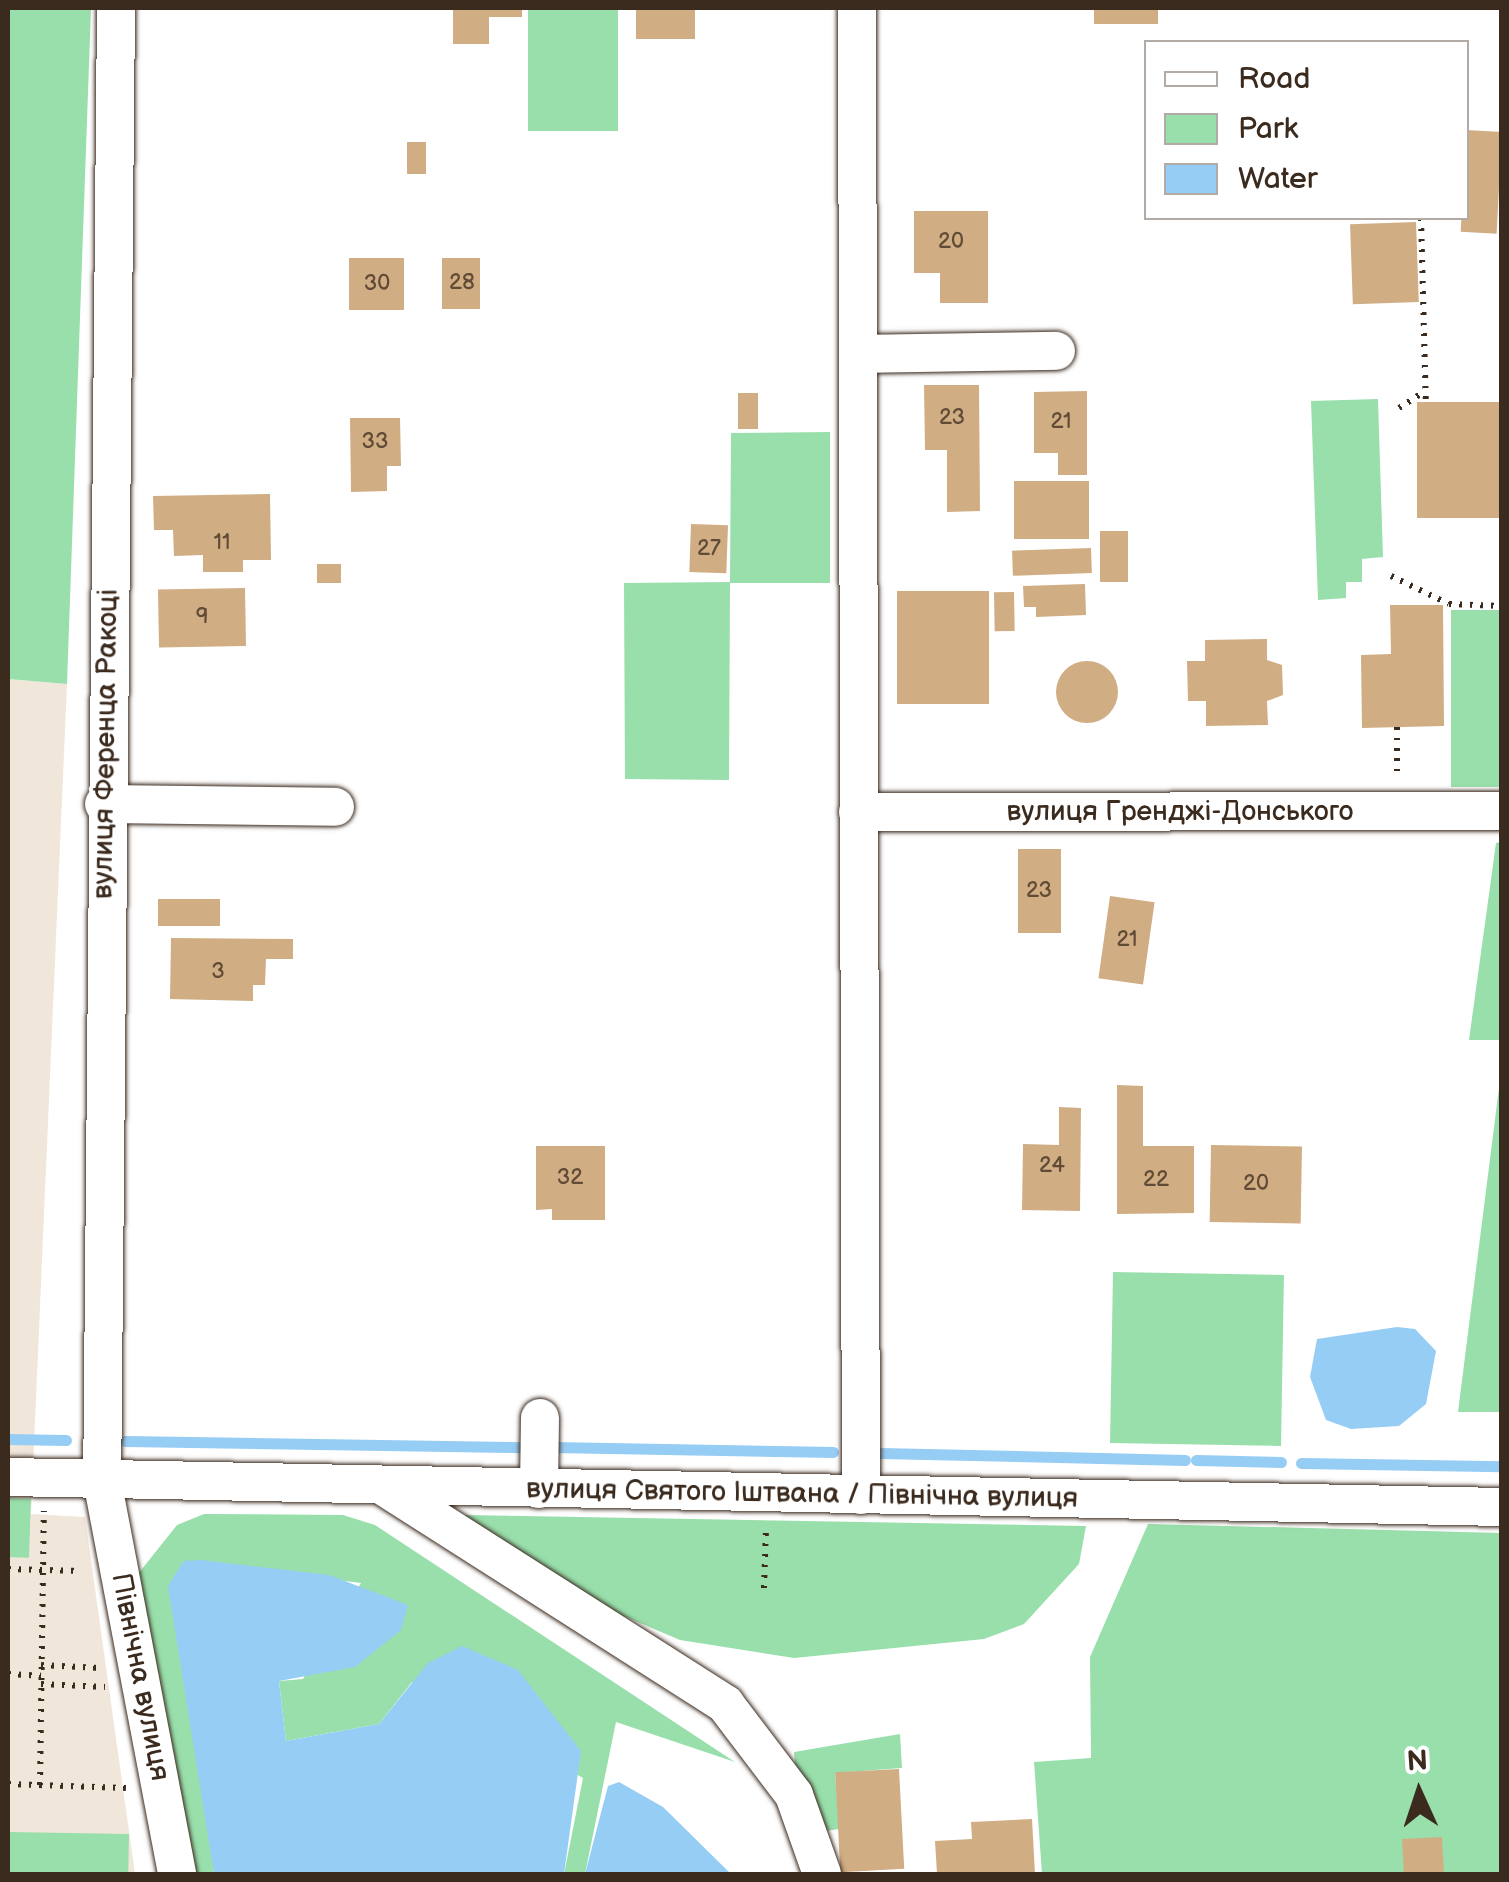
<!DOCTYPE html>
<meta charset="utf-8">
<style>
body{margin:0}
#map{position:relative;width:1509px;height:1882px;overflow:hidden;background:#fff;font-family:"Balsamiq Sans",sans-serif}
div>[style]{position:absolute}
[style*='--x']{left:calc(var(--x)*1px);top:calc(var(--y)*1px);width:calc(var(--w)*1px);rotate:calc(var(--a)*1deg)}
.built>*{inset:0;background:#f1e6da}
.green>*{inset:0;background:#98dfac;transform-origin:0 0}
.water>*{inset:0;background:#96cdf5}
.stream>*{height:11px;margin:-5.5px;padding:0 5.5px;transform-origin:5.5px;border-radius:5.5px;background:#96cdf5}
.building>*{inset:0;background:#d0ad82;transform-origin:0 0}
.round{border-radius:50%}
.path>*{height:6px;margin-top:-3px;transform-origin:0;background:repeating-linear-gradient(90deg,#3b2a1e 0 2.5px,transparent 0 10.5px)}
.roads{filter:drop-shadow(0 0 2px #3b2a1e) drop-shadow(0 0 2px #3b2a1e)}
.minor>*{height:38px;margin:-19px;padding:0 19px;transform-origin:19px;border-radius:19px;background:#fff}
span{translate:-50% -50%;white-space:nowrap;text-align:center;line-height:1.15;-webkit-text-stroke:8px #fff;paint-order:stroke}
.number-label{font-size:22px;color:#604b37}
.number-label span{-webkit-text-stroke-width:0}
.street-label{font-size:28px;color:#3b2a1e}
.frame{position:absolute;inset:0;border:10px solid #3b2a1e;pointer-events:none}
.legend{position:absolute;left:1144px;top:40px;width:325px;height:180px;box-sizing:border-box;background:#fff;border:2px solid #b1aaa5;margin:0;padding:12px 18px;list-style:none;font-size:30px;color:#3b2a1e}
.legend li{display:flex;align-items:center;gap:20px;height:50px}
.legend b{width:50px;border:2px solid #b1aaa5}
.north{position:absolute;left:1369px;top:1742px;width:100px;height:100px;-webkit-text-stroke:8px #fff;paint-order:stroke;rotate:357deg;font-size:28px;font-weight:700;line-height:40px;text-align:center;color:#3b2a1e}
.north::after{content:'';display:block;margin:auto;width:35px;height:45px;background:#3b2a1e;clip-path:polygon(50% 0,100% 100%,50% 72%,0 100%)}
</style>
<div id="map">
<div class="built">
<i style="clip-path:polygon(8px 679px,67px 684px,31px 1514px,85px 1517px,135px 1874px,8px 1874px)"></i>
</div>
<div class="green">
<i style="clip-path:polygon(8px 8px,91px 8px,67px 684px,8px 679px)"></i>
<i style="left:528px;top:8px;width:90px;height:123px"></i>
<i style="clip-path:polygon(1378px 399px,1383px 557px,1362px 559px,1362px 582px,1346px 582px,1346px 598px,1318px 600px,1311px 401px)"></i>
<i style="clip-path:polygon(830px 432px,830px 583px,730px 583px,729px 780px,625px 779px,624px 583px,730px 582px,731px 433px)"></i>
<i style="left:1451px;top:610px;width:50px;height:177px"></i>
<i style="clip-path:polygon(1501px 842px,1501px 1040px,1469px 1040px,1496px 843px)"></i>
<i style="clip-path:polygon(1501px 1072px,1501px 1412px,1458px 1412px)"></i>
<i style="left:1113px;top:1272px;width:171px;height:171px;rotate:1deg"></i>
<i style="left:8px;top:1498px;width:23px;height:59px;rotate:2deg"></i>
<i style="clip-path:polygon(204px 1514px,343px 1515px,375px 1525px,735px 1762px,616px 1722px,585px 1874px,564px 1874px,583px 1778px,412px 1682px,379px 1724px,286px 1741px,279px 1681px,303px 1679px,361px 1583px,184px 1561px,214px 1874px,194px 1874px,138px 1574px,177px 1525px)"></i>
<i style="clip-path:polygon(464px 1515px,1086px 1526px,1079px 1564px,1024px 1624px,984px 1639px,794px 1658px,680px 1640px,621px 1615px,487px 1540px)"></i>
<i style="clip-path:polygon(1148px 1524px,1501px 1533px,1501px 1874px,1042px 1874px,1034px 1762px,1091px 1758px,1090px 1657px)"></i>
<i style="clip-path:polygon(900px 1734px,902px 1768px,835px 1773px,839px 1829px,825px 1831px,796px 1778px,794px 1752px)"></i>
<i style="left:8px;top:1832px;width:121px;height:42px;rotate:1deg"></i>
</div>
<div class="water">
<i style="clip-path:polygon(1397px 1327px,1415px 1329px,1436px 1351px,1426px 1404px,1399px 1426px,1351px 1429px,1326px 1420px,1310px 1377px,1317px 1339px)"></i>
<i style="clip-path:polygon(201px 1560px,329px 1575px,408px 1605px,401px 1630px,355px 1667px,279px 1681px,286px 1741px,379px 1724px,428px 1663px,462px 1646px,518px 1670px,581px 1751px,564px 1874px,214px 1874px,168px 1586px,184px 1561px)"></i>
<i style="clip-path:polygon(619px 1782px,663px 1807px,731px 1874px,585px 1874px,608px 1786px)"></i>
</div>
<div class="stream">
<i style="--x:8;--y:1439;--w:58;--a:1"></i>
<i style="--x:125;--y:1441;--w:404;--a:0.9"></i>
<i style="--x:552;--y:1447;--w:281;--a:1"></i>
<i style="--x:880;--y:1453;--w:305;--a:1.3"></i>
<i style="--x:1196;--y:1460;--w:85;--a:1.3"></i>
<i style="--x:1301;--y:1463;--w:201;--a:0.9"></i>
</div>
<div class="building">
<i style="clip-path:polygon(453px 8px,522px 8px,522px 17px,489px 17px,489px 44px,453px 44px)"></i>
<i style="left:636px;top:8px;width:59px;height:31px"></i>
<i style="left:1094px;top:8px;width:64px;height:16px"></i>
<i style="left:1466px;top:130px;width:36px;height:102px;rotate:3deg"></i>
<i style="left:426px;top:142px;width:32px;height:19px;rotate:90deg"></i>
<i style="clip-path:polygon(914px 211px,988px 211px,988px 303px,940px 303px,940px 273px,914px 273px)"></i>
<i style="left:1416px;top:222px;width:80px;height:66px;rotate:88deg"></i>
<i style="left:349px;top:258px;width:55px;height:52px"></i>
<i style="left:442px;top:258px;width:38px;height:51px"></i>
<i style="clip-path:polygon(924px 385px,979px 385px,980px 511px,947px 512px,947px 450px,925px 450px)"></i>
<i style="clip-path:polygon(1087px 391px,1087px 475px,1058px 475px,1058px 453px,1034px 453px,1034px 392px)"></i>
<i style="left:738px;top:393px;width:20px;height:36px"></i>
<i style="left:1502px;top:402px;width:116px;height:85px;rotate:90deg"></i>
<i style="clip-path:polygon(350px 418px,400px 418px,401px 466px,387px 466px,387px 491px,351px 492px)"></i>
<i style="left:1014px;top:481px;width:75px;height:58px"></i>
<i style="clip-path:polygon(270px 494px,271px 560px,243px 560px,243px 572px,203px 572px,203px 555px,174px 556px,173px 530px,154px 530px,153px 496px)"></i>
<i style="left:691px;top:524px;width:37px;height:48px;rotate:2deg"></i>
<i style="left:1100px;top:531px;width:28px;height:51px"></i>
<i style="left:1091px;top:548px;width:25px;height:79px;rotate:88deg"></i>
<i style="left:317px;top:564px;width:24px;height:19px"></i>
<i style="clip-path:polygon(1085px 584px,1086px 615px,1036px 617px,1036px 607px,1024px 607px,1023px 586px)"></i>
<i style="left:245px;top:588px;width:58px;height:87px;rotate:89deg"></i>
<i style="left:897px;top:591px;width:92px;height:113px"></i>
<i style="left:1014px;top:592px;width:39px;height:20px;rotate:89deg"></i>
<i style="clip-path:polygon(1390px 605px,1443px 605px,1444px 726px,1362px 728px,1361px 655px,1391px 654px)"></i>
<i style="clip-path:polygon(1267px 639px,1267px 660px,1282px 665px,1283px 695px,1267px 701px,1268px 725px,1206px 726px,1206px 701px,1188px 701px,1187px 661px,1205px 661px,1205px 640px)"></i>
<i class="round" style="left:1056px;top:661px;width:62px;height:62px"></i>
<i style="left:1018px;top:849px;width:43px;height:84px"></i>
<i style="left:1110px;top:896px;width:45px;height:83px;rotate:8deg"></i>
<i style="left:158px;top:899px;width:62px;height:27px"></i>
<i style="clip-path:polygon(171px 938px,293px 939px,293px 959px,266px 959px,265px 985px,253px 985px,253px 1001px,170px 999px)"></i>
<i style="clip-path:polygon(1117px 1085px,1143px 1086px,1143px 1146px,1194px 1146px,1194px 1213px,1117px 1214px)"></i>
<i style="clip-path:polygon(1059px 1107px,1081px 1108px,1080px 1211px,1022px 1210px,1023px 1144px,1059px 1145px)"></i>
<i style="left:1211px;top:1145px;width:91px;height:77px;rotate:1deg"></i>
<i style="clip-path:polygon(536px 1146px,605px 1146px,605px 1220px,552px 1220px,552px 1209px,536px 1210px)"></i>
<i style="left:899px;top:1769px;width:100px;height:64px;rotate:87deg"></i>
<i style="clip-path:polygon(1032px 1819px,1035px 1874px,937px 1874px,935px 1841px,972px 1839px,971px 1822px)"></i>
<i style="left:1442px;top:1837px;width:37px;height:40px;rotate:87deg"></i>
</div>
<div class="path">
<i style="--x:1421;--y:218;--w:185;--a:88.5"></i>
<i style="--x:1399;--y:408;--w:31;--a:-33"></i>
<i style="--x:1391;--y:576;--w:64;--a:25.8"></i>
<i style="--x:1449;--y:604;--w:53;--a:2.2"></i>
<i style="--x:1397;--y:727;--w:49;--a:90"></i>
<i style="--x:8;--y:1569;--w:73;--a:1.6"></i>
<i style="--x:764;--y:1588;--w:59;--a:-88.1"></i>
<i style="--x:41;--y:1665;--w:59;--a:2.9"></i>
<i style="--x:8;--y:1674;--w:33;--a:3"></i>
<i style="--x:41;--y:1684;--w:64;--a:2.7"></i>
<i style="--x:8;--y:1784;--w:118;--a:1.9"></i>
<i style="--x:40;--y:1785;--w:274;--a:-89.2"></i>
</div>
<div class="roads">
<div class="minor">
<i style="--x:116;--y:8;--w:1472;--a:90.54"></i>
<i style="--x:102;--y:1480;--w:401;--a:79.2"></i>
<i style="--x:857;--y:8;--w:1487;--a:89.85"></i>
<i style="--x:859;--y:354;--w:197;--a:-0.9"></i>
<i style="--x:104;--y:804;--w:231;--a:0.7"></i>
<i style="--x:858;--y:812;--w:644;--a:-0.09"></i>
<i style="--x:8;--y:1477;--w:1494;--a:1.15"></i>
<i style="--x:383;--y:1486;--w:406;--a:32.5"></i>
<i style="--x:725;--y:1704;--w:114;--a:52.8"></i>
<i style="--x:794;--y:1795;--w:84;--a:70.5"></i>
<i style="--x:539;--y:1489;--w:71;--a:-89.2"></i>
</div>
</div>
<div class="number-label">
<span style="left:951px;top:242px">20</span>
<span style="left:462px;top:283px">28</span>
<span style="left:377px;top:284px">30</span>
<span style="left:952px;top:418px">23</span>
<span style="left:1061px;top:422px">21</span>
<span style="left:375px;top:442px">33</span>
<span style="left:222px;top:543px">11</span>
<span style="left:709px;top:549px">27</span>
<span style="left:202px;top:617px">9</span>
<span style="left:1039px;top:891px">23</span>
<span style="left:1127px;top:940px">21</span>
<span style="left:218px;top:972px">3</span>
<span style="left:1052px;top:1166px">24</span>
<span style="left:570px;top:1178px">32</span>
<span style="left:1156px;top:1180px">22</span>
<span style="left:1256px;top:1184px">20</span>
</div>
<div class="street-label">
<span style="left:106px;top:744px;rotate:-89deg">вулиця Ференца Ракоці</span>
<span style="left:1180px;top:812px">вулиця Гренджі-Донського</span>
<span style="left:802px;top:1494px;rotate:1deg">вулиця Святого Іштвана / Північна вулиця</span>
<span style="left:140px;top:1677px;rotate:79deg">Північна вулиця</span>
</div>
<div class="frame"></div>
<ul class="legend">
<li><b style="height:12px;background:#fff"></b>Road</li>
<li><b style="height:28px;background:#98dfac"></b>Park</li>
<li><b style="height:28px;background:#96cdf5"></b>Water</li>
</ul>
<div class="north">N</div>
</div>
